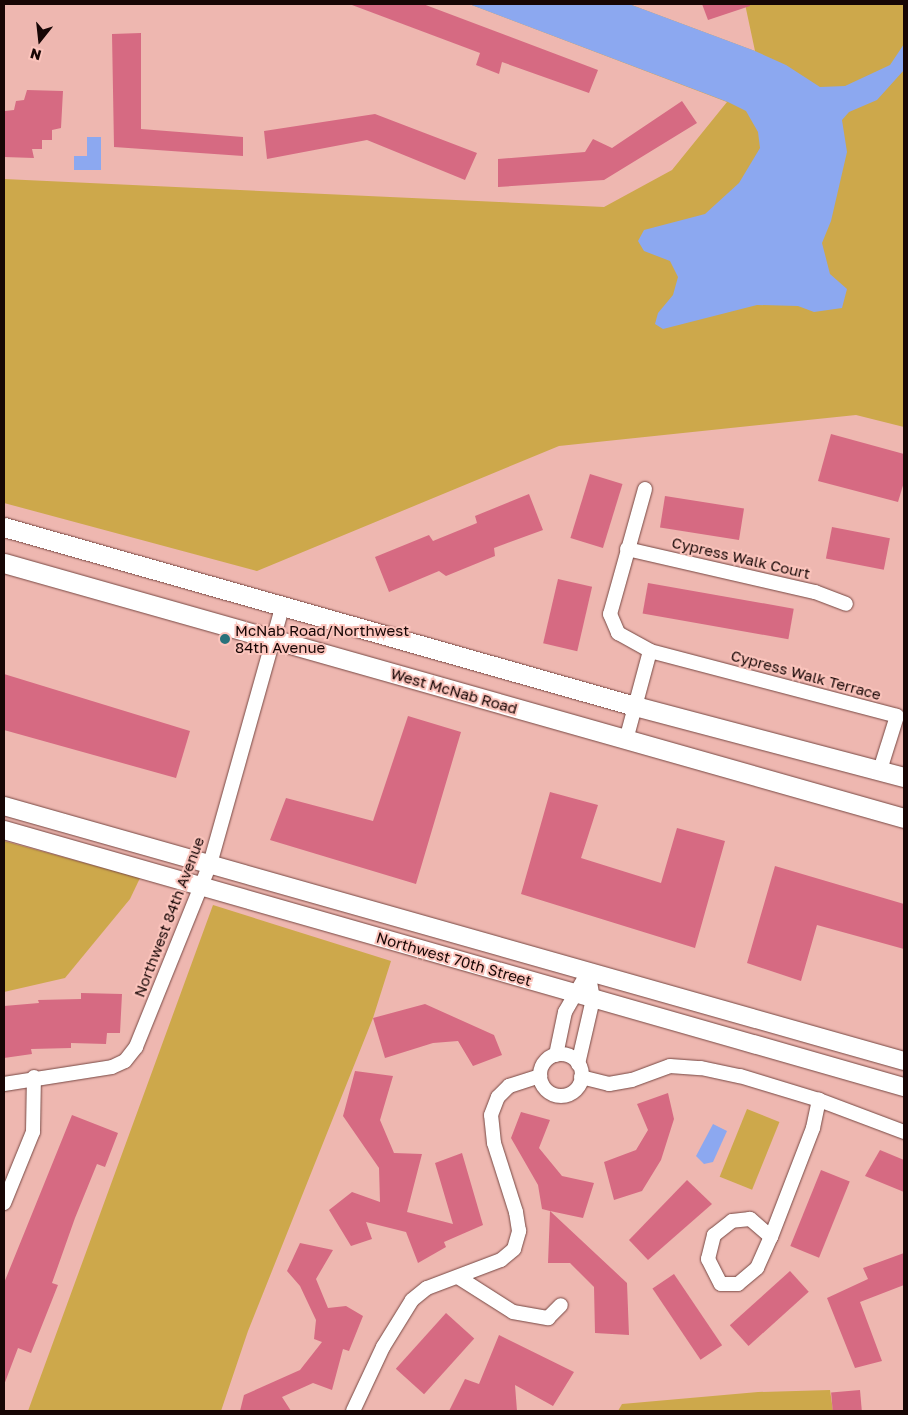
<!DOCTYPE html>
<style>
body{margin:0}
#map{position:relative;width:908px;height:1415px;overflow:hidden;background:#eeb7b0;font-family:"Golos Text",sans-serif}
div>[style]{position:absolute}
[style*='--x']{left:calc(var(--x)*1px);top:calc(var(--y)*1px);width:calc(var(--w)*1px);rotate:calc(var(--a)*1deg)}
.green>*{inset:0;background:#cda84b;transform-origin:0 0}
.water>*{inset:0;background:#8ca8f0}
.building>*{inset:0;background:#d66a82;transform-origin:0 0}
.roads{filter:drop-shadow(0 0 1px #774843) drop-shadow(0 0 1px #774843)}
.minor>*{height:14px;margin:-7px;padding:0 7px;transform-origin:7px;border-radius:7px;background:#fff}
.minor>.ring{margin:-7px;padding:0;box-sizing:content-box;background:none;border:14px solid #fff;border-radius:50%}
.tertiary>*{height:18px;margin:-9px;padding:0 9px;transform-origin:9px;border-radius:9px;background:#fff}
.secondary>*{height:19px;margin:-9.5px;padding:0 9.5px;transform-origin:9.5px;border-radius:9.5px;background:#fff}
.dots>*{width:14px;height:14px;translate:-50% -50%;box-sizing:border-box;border:2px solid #fbc4bc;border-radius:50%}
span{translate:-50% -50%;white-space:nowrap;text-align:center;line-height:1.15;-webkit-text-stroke:4px #fbc4bc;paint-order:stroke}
.street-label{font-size:15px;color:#170605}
.poi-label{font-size:15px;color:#170605}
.left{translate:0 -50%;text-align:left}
.frame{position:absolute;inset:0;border:5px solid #170605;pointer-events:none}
.north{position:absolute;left:15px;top:15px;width:50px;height:50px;-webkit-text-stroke:4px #fbc4bc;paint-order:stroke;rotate:196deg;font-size:14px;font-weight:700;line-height:20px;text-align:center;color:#170605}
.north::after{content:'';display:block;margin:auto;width:18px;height:22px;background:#170605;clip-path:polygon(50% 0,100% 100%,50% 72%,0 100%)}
</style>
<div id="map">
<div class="green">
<i style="clip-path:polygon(469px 4px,629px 4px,755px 51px,745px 4px,904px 4px,904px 427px,856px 415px,559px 446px,257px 571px,4px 503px,4px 179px,604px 207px,672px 170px,727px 102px)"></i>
<i style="clip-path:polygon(4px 841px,140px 878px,130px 899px,65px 978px,4px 992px)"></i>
<i style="clip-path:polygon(213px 905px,391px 961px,373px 1018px,248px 1331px,221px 1411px,28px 1411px)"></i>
<i style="left:747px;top:1109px;width:35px;height:73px;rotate:22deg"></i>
<i style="clip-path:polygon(830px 1390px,833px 1411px,618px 1411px,622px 1404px,758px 1392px)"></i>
</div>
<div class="water">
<i style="clip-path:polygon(469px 4px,629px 4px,755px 51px,786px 65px,820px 87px,845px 86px,890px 65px,904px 44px,904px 70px,877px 100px,849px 112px,842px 120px,847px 152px,831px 221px,822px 243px,830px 274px,847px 289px,842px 308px,814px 312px,798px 306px,757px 305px,663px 329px,655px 324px,658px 313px,673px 295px,678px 277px,670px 261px,644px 251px,638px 241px,644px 230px,705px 214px,739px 183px,760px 148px,758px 132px,746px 111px,728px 102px)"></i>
<i style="clip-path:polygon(87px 137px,101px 137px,101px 170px,74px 170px,74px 156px,87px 156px)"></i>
<i style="clip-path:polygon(713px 1124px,727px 1131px,713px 1162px,704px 1164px,696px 1156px)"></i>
</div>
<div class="building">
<i style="clip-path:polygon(423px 4px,598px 70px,589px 93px,502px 62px,499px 74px,476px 65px,480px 53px,352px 5px)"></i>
<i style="clip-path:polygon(702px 4px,750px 4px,750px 6px,708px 20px)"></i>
<i style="clip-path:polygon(141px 33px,141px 129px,243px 137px,243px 156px,114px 147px,112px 34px)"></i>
<i style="clip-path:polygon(27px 90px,63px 91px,61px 128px,52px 130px,52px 140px,42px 140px,42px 149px,32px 149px,34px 158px,4px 157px,5px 111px,14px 110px,16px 101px,24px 100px)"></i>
<i style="clip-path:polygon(682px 101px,697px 123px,604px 180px,498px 187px,498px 159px,585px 152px,593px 139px,612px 148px)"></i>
<i style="clip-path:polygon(375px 114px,477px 153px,465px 180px,367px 140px,267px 159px,264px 131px)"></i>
<i style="clip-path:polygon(831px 434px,904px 454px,904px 482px,898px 502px,818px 481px)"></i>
<i style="left:590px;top:474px;width:34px;height:67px;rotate:17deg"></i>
<i style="clip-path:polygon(529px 494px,543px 530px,494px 548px,495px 556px,446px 576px,439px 571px,389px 592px,375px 557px,429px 535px,433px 541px,477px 523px,475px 516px)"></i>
<i style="left:665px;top:496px;width:80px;height:32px;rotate:9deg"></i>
<i style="left:832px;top:527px;width:59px;height:32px;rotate:11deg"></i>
<i style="left:558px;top:579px;width:35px;height:66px;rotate:13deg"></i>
<i style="left:648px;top:583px;width:148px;height:31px;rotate:10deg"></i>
<i style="clip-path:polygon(4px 674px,190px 731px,176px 778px,4px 730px)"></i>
<i style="clip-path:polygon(408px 716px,461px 732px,416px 884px,270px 840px,286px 798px,373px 821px)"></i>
<i style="clip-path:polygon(550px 792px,598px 805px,581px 858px,661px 883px,677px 828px,725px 841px,695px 948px,521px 894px)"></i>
<i style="clip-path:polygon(775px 866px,904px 904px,904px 949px,817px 925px,801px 981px,747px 963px)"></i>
<i style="clip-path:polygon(81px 993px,122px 994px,120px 1033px,107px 1033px,106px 1044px,71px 1043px,71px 1048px,31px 1049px,32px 1054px,4px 1058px,4px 1006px,39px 1003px,38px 1000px,81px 999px)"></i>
<i style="clip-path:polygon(425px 1004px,494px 1035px,502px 1055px,473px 1066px,458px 1041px,433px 1043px,385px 1058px,373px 1018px)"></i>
<i style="clip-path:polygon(355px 1071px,393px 1076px,380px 1120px,394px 1153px,422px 1154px,407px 1212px,453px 1224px,435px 1163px,462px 1153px,483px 1225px,444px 1242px,446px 1247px,418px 1263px,406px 1232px,366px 1222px,372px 1239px,351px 1246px,329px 1210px,352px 1192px,380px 1202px,379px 1168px,343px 1116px)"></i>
<i style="clip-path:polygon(668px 1093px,674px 1119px,661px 1160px,642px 1191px,614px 1200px,604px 1162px,636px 1150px,648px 1130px,637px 1104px)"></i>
<i style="clip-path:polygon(521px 1112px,550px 1120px,539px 1148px,562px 1176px,594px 1183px,583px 1218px,550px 1211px,627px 1283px,629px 1335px,595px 1333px,594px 1287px,570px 1263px,548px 1263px,550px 1211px,542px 1209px,538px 1185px,511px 1138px)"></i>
<i style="clip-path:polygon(72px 1115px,118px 1133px,105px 1167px,97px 1164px,75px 1218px,52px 1283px,58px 1285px,31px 1353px,18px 1348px,4px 1385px,4px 1283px)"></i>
<i style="clip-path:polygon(880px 1150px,904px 1160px,904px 1192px,865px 1176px)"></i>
<i style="left:821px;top:1170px;width:31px;height:82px;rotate:22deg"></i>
<i style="clip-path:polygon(687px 1180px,712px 1204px,648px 1260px,629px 1240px)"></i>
<i style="clip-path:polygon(300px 1243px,333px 1250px,316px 1279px,328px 1308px,346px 1306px,363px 1316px,349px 1351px,343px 1349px,332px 1390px,313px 1383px,282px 1397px,291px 1411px,240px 1411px,244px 1395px,300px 1370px,322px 1342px,314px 1339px,316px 1320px,300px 1286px,287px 1271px)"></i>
<i style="clip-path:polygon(904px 1253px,904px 1285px,860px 1302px,882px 1361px,855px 1368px,827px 1298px,868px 1279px,863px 1268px)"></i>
<i style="left:790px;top:1271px;width:28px;height:81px;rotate:48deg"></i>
<i style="left:674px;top:1274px;width:86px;height:26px;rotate:56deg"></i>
<i style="left:446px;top:1313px;width:38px;height:75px;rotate:42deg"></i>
<i style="clip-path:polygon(499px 1335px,574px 1372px,553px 1406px,515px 1385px,517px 1411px,449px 1411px,465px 1379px,479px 1384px)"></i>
<i style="left:860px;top:1390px;width:21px;height:29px;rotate:85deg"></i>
</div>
<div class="roads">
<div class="minor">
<i style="--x:645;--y:489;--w:130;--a:105.6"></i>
<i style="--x:610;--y:614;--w:21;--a:67"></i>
<i style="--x:618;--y:633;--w:37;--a:29"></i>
<i style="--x:650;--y:651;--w:255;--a:14.7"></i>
<i style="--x:897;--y:716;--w:57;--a:107.5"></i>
<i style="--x:627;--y:549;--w:193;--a:12.9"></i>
<i style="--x:815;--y:592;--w:33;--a:21"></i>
<i style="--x:626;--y:740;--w:92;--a:-74.9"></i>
<i class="ring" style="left:540px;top:1054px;width:28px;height:28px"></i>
<i style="--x:556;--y:1055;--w:44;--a:-78.2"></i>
<i style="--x:565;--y:1012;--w:46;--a:-60.1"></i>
<i style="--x:578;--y:1064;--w:67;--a:-77"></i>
<i style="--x:593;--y:999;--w:27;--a:-100"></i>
<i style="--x:581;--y:1077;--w:29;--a:14"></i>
<i style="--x:609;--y:1084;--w:23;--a:-10"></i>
<i style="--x:632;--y:1080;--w:40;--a:-20.2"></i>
<i style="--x:670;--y:1066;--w:31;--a:4"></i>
<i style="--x:701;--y:1068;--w:40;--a:12"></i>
<i style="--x:740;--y:1076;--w:83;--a:16.9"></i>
<i style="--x:819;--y:1100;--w:91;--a:20.6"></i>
<i style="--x:4;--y:1084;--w:109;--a:-8.9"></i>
<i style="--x:112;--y:1067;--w:14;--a:-25"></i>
<i style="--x:125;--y:1061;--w:18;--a:-52"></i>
<i style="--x:136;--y:1047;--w:197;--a:-68"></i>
<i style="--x:210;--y:864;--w:269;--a:-74.3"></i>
<i style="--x:4;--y:1203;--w:77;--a:-67.8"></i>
<i style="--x:33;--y:1132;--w:55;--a:-89"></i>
<i style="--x:771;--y:1237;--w:28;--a:-139"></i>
<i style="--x:750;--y:1219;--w:18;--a:174"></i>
<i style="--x:732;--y:1221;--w:23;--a:142"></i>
<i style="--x:714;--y:1235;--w:25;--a:104"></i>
<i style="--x:708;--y:1259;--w:28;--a:63"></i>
<i style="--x:721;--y:1284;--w:17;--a:0"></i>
<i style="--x:738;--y:1284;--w:25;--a:-40"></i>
<i style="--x:757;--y:1268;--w:34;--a:-66"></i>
<i style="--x:771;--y:1237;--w:117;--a:-68.9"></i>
<i style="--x:813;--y:1128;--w:29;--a:-78"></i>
<i style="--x:458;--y:1277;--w:65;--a:32.5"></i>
<i style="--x:513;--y:1312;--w:36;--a:10"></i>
<i style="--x:548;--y:1318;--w:18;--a:-45"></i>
<i style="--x:353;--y:1411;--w:71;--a:-64.9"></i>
<i style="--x:383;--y:1347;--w:55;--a:-58.3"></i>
<i style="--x:412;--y:1300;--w:19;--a:-39"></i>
<i style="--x:427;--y:1288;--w:79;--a:-20.7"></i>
<i style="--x:501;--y:1260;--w:17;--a:-40"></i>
<i style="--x:514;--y:1249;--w:19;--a:-74"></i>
<i style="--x:519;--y:1231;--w:19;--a:-99"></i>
<i style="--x:516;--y:1212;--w:72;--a:-107.7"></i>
<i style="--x:494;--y:1143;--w:28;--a:-96"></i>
<i style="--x:491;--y:1115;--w:19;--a:-69"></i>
<i style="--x:498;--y:1097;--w:16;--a:-45"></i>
<i style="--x:509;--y:1086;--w:33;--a:-18"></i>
</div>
<div class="tertiary">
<i style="--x:4;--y:806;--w:935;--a:15.82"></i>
<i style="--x:4;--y:830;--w:936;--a:15.94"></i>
</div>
<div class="secondary">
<i style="--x:4;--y:527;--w:656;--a:15.84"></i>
<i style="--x:635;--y:706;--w:278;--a:14.8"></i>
<i style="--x:4;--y:563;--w:935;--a:15.82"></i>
</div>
</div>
<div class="dots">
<i style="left:225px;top:639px;background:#29727b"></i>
</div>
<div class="street-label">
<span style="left:741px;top:558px;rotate:13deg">Cypress Walk Court</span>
<span style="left:806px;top:675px;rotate:15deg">Cypress Walk Terrace</span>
<span style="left:454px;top:691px;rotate:16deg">West McNab Road</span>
<span style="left:169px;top:917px;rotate:-69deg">Northwest 84th Avenue</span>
<span style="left:454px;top:959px;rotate:16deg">Northwest 70th Street</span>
</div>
<div class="poi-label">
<span class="left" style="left:235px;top:639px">McNab Road/Northwest<br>84th Avenue</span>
</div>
<div class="frame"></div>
<div class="north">N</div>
</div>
